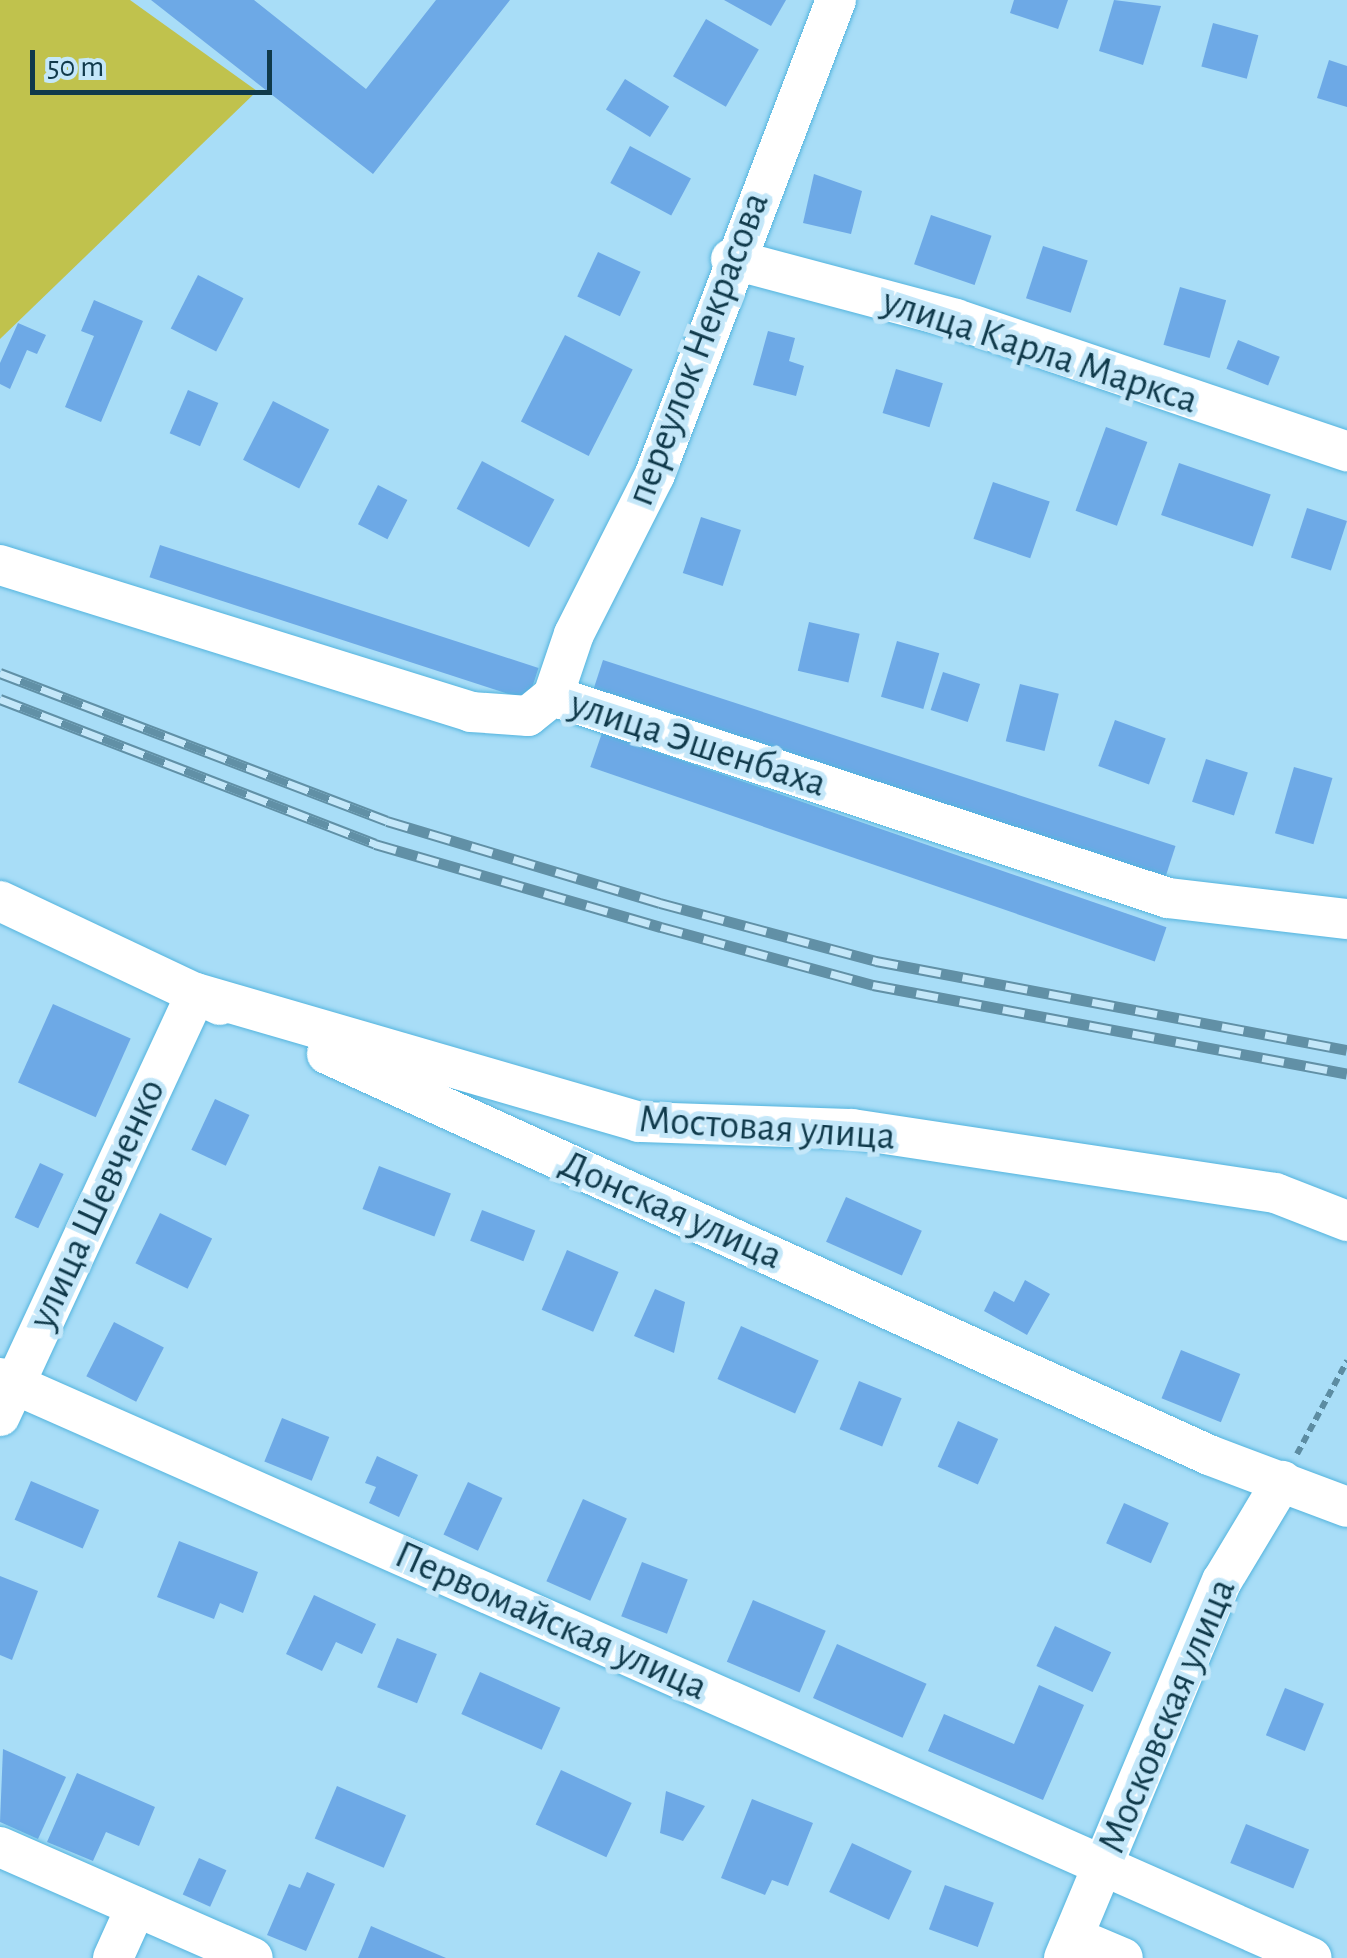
<!DOCTYPE html>
<meta charset="utf-8">
<style>
body{margin:0}
#map{position:relative;width:1347px;height:1958px;overflow:hidden;background:#a8ddf7;font-family:"Alegreya Sans",sans-serif}
div>[style]{position:absolute}
[style*='--x']{left:calc(var(--x)*1px);top:calc(var(--y)*1px);width:calc(var(--w)*1px);rotate:calc(var(--a)*1deg)}
.green>*{inset:0;background:#c0c24d}
.building>*{inset:0;background:#6da9e6;transform-origin:0 0}
.path>*{height:6px;margin-top:-3px;transform-origin:0;background:repeating-linear-gradient(90deg,#5c8ca2 0 8px,transparent 0 13px)}
.roads{filter:drop-shadow(0 0 2px #53b4de) drop-shadow(0 0 2px #53b4de)}
.minor>*{height:40px;margin:-20px;padding:0 20px;transform-origin:20px;border-radius:20px;background:#fff}
.rail>*{height:11px;margin-top:-5.5px;transform-origin:0;background:repeating-linear-gradient(90deg,#c4e7f9 0 22px,#6190a6 0 44px);box-sizing:border-box;border-block:2px solid #6190a6}
span{translate:-50% -50%;white-space:nowrap;text-align:center;line-height:1.15;-webkit-text-stroke:10px #c4e7f9;paint-order:stroke}
.street-label{font-size:40px;color:#103a4b}
.scale{position:absolute;left:30px;top:50px;width:242px;height:45px;box-sizing:border-box;border:5px solid #103a4b;border-top:0;padding-left:12px;font-size:30px;line-height:35px;white-space:nowrap;color:#103a4b;-webkit-text-stroke:8px #c4e7f9;paint-order:stroke}
</style>
<div id="map">
<div class="green">
<i style="clip-path:polygon(0 0,130px 0,257px 91px,0 339px)"></i>
</div>
<div class="building">
<i style="clip-path:polygon(151px 0,254px 0,366px 89px,436px 0,510px 0,373px 174px)"></i>
<i style="clip-path:polygon(724px 0,786px 0,771px 26px)"></i>
<i style="clip-path:polygon(1014px 0,1068px 0,1058px 29px,1010px 13px)"></i>
<i style="clip-path:polygon(1114px 0,1161px 6px,1143px 65px,1099px 51px)"></i>
<i style="left:706px;top:19px;width:61px;height:66px;rotate:30deg"></i>
<i style="left:1213px;top:23px;width:47px;height:45px;rotate:15deg"></i>
<i style="clip-path:polygon(1329px 60px,1347px 66px,1347px 107px,1317px 98px)"></i>
<i style="left:625px;top:79px;width:52px;height:36px;rotate:32deg"></i>
<i style="left:630px;top:146px;width:69px;height:42px;rotate:28deg"></i>
<i style="clip-path:polygon(814px 174px,862px 191px,851px 234px,803px 223px)"></i>
<i style="left:931px;top:215px;width:64px;height:52px;rotate:19deg"></i>
<i style="left:1043px;top:246px;width:47px;height:55px;rotate:18deg"></i>
<i style="left:598px;top:252px;width:47px;height:49px;rotate:25deg"></i>
<i style="left:198px;top:275px;width:51px;height:60px;rotate:27deg"></i>
<i style="left:1180px;top:287px;width:48px;height:60px;rotate:16deg"></i>
<i style="clip-path:polygon(94px 300px,143px 321px,101px 422px,65px 407px,94px 336px,81px 331px)"></i>
<i style="clip-path:polygon(18px 323px,46px 335px,37px 354px,27px 350px,10px 389px,0 384px,0 363px)"></i>
<i style="clip-path:polygon(768px 331px,795px 338px,789px 361px,804px 366px,796px 396px,753px 385px)"></i>
<i style="left:565px;top:335px;width:76px;height:97px;rotate:27deg"></i>
<i style="left:1238px;top:340px;width:45px;height:31px;rotate:22deg"></i>
<i style="left:896px;top:369px;width:49px;height:46px;rotate:17deg"></i>
<i style="left:188px;top:390px;width:33px;height:47px;rotate:23deg"></i>
<i style="left:273px;top:401px;width:63px;height:66px;rotate:27deg"></i>
<i style="left:1106px;top:427px;width:44px;height:89px;rotate:20deg"></i>
<i style="left:482px;top:461px;width:82px;height:54px;rotate:28deg"></i>
<i style="left:1179px;top:463px;width:97px;height:55px;rotate:19deg"></i>
<i style="left:993px;top:482px;width:60px;height:60px;rotate:19deg"></i>
<i style="left:378px;top:485px;width:33px;height:44px;rotate:27deg"></i>
<i style="left:1307px;top:508px;width:42px;height:52px;rotate:18deg"></i>
<i style="left:701px;top:517px;width:42px;height:59px;rotate:18deg"></i>
<i style="left:160px;top:545px;width:398px;height:34px;rotate:18deg"></i>
<i style="left:809px;top:622px;width:52px;height:50px;rotate:13deg"></i>
<i style="left:897px;top:641px;width:44px;height:58px;rotate:16deg"></i>
<i style="left:603px;top:660px;width:602px;height:36px;rotate:18deg"></i>
<i style="left:943px;top:672px;width:39px;height:40px;rotate:18deg"></i>
<i style="left:1020px;top:684px;width:40px;height:59px;rotate:14deg"></i>
<i style="left:1115px;top:720px;width:54px;height:49px;rotate:20deg"></i>
<i style="left:602px;top:733px;width:597px;height:36px;rotate:19deg"></i>
<i style="left:1206px;top:759px;width:44px;height:45px;rotate:18deg"></i>
<i style="left:1294px;top:767px;width:40px;height:69px;rotate:16deg"></i>
<i style="left:53px;top:1004px;width:85px;height:86px;rotate:24deg"></i>
<i style="left:215px;top:1099px;width:38px;height:56px;rotate:25deg"></i>
<i style="left:40px;top:1163px;width:26px;height:60px;rotate:25deg"></i>
<i style="left:379px;top:1166px;width:77px;height:46px;rotate:21deg"></i>
<i style="left:846px;top:1197px;width:83px;height:49px;rotate:24deg"></i>
<i style="left:482px;top:1210px;width:57px;height:33px;rotate:21deg"></i>
<i style="left:160px;top:1213px;width:58px;height:56px;rotate:26deg"></i>
<i style="left:567px;top:1250px;width:56px;height:65px;rotate:23deg"></i>
<i style="clip-path:polygon(1025px 1280px,1050px 1294px,1027px 1335px,984px 1311px,994px 1291px,1014px 1302px)"></i>
<i style="clip-path:polygon(655px 1289px,685px 1302px,674px 1353px,634px 1336px)"></i>
<i style="left:114px;top:1322px;width:56px;height:61px;rotate:27deg"></i>
<i style="left:741px;top:1326px;width:85px;height:58px;rotate:24deg"></i>
<i style="left:1181px;top:1350px;width:64px;height:52px;rotate:22deg"></i>
<i style="left:859px;top:1381px;width:46px;height:52px;rotate:22deg"></i>
<i style="left:282px;top:1418px;width:51px;height:47px;rotate:22deg"></i>
<i style="left:958px;top:1421px;width:44px;height:50px;rotate:24deg"></i>
<i style="clip-path:polygon(377px 1456px,418px 1475px,399px 1517px,369px 1503px,376px 1487px,365px 1483px)"></i>
<i style="left:31px;top:1481px;width:74px;height:42px;rotate:23deg"></i>
<i style="left:468px;top:1482px;width:38px;height:58px;rotate:25deg"></i>
<i style="left:583px;top:1499px;width:48px;height:90px;rotate:24deg"></i>
<i style="left:1124px;top:1503px;width:49px;height:44px;rotate:24deg"></i>
<i style="clip-path:polygon(179px 1541px,258px 1572px,243px 1613px,220px 1603px,214px 1619px,157px 1597px)"></i>
<i style="left:642px;top:1562px;width:49px;height:58px;rotate:21deg"></i>
<i style="clip-path:polygon(0 1576px,38px 1591px,12px 1660px,0 1655px)"></i>
<i style="clip-path:polygon(314px 1595px,376px 1624px,362px 1654px,336px 1642px,322px 1671px,286px 1654px)"></i>
<i style="left:753px;top:1600px;width:79px;height:67px;rotate:23deg"></i>
<i style="left:1055px;top:1626px;width:62px;height:44px;rotate:25deg"></i>
<i style="left:397px;top:1638px;width:43px;height:53px;rotate:22deg"></i>
<i style="left:837px;top:1644px;width:98px;height:59px;rotate:24deg"></i>
<i style="left:480px;top:1672px;width:88px;height:46px;rotate:24deg"></i>
<i style="clip-path:polygon(1039px 1685px,1084px 1705px,1043px 1800px,928px 1751px,944px 1714px,1014px 1744px)"></i>
<i style="left:1285px;top:1688px;width:42px;height:51px;rotate:22deg"></i>
<i style="clip-path:polygon(3px 1749px,66px 1777px,38px 1839px,0 1822px)"></i>
<i style="left:561px;top:1770px;width:78px;height:60px;rotate:25deg"></i>
<i style="clip-path:polygon(77px 1773px,155px 1807px,139px 1846px,106px 1832px,93px 1861px,47px 1842px)"></i>
<i style="left:337px;top:1786px;width:75px;height:57px;rotate:23deg"></i>
<i style="clip-path:polygon(666px 1791px,705px 1806px,683px 1841px,660px 1833px)"></i>
<i style="clip-path:polygon(752px 1799px,813px 1823px,788px 1886px,772px 1880px,765px 1895px,721px 1878px)"></i>
<i style="left:1246px;top:1824px;width:68px;height:42px;rotate:22deg"></i>
<i style="left:852px;top:1843px;width:66px;height:54px;rotate:25deg"></i>
<i style="left:199px;top:1858px;width:30px;height:40px;rotate:24deg"></i>
<i style="clip-path:polygon(307px 1872px,335px 1884px,306px 1951px,267px 1935px,289px 1884px,300px 1888px)"></i>
<i style="left:945px;top:1885px;width:52px;height:47px;rotate:20deg"></i>
<i style="clip-path:polygon(371px 1926px,446px 1958px,358px 1958px)"></i>
</div>
<div class="path">
<i style="--x:1297;--y:1454;--w:106;--a:-61.7"></i>
</div>
<div class="roads">
<div class="minor">
<i style="--x:731;--y:259;--w:233;--a:14.9"></i>
<i style="--x:956;--y:319;--w:413;--a:18.7"></i>
<i style="--x:0;--y:565;--w:493;--a:17.3"></i>
<i style="--x:471;--y:712;--w:57;--a:4"></i>
<i style="--x:528;--y:716;--w:32;--a:-39"></i>
<i style="--x:553;--y:696;--w:647;--a:18.18"></i>
<i style="--x:1168;--y:898;--w:180;--a:6.7"></i>
<i style="--x:553;--y:696;--w:65;--a:-71.3"></i>
<i style="--x:574;--y:634;--w:179;--a:-63.1"></i>
<i style="--x:655;--y:474;--w:507;--a:-69.1"></i>
<i style="--x:0;--y:901;--w:243;--a:25.3"></i>
<i style="--x:327;--y:1054;--w:969;--a:24.45"></i>
<i style="--x:1209;--y:1455;--w:147;--a:20.6"></i>
<i style="--x:0;--y:1378;--w:1434;--a:23.85"></i>
<i style="--x:0;--y:1416;--w:466;--a:-65.1"></i>
<i style="--x:196;--y:993;--w:461;--a:16.2"></i>
<i style="--x:639;--y:1122;--w:213;--a:1.9"></i>
<i style="--x:852;--y:1129;--w:428;--a:8.6"></i>
<i style="--x:1275;--y:1193;--w:77;--a:21.3"></i>
<i style="--x:0;--y:1847;--w:276;--a:23.7"></i>
<i style="--x:1073;--y:1937;--w:54;--a:22.8"></i>
<i style="--x:113;--y:1958;--w:56;--a:-65.7"></i>
<i style="--x:1064;--y:1958;--w:409;--a:-67.3"></i>
<i style="--x:1222;--y:1581;--w:117;--a:-59"></i>
</div>
</div>
<div class="rail">
<i style="--x:0;--y:673;--w:414;--a:20.9"></i>
<i style="--x:387;--y:821;--w:285;--a:16.7"></i>
<i style="--x:660;--y:903;--w:224;--a:15"></i>
<i style="--x:876;--y:961;--w:479;--a:10.7"></i>
<i style="--x:0;--y:699;--w:402;--a:21.1"></i>
<i style="--x:375;--y:844;--w:298;--a:16.2"></i>
<i style="--x:661;--y:927;--w:220;--a:15.3"></i>
<i style="--x:873;--y:985;--w:482;--a:10.6"></i>
</div>
<div class="street-label">
<span style="left:698px;top:349px;rotate:-69deg">переулок Некрасова</span>
<span style="left:1040px;top:351px;rotate:18deg">улица Карла Маркса</span>
<span style="left:698px;top:744px;rotate:18deg">улица Эшенбаха</span>
<span style="left:767px;top:1128px;rotate:4deg">Мостовая улица</span>
<span style="left:97px;top:1204px;rotate:-65deg">улица Шевченко</span>
<span style="left:671px;top:1210px;rotate:24deg">Донская улица</span>
<span style="left:551px;top:1621px;rotate:24deg">Первомайская улица</span>
<span style="left:1167px;top:1716px;rotate:-67deg">Московская улица</span>
</div>
<div class="scale">50 m</div>
</div>
